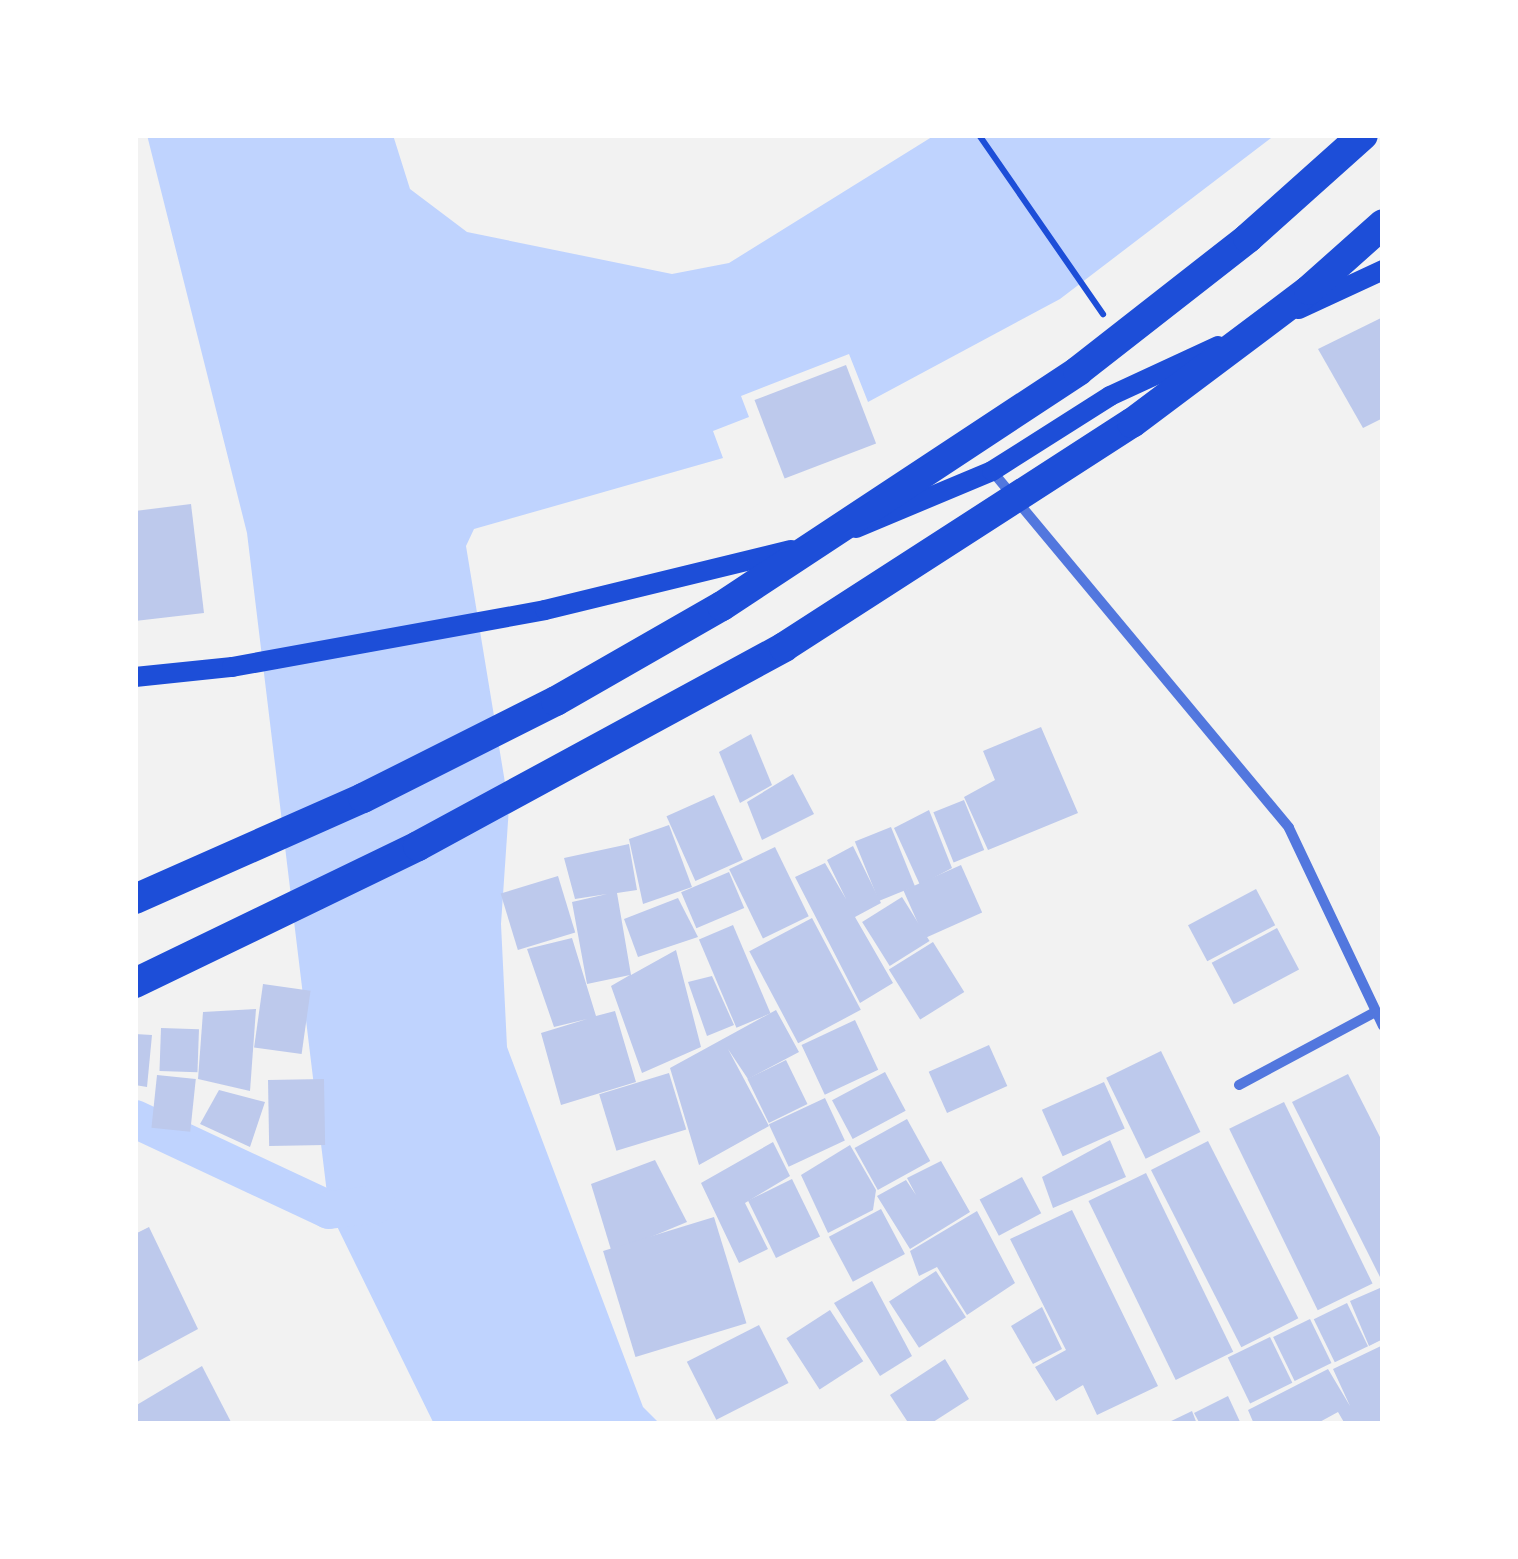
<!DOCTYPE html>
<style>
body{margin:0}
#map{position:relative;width:1518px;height:1559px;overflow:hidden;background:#f2f2f2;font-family:Manrope,sans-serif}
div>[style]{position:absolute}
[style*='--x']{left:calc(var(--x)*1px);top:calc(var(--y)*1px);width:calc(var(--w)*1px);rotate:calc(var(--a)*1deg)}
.water>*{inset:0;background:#bfd3fe}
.canal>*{height:38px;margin:-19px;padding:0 19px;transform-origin:19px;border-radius:19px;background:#bfd3fe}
.building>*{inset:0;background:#bdc9ec;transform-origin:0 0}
.path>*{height:6px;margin:-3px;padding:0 3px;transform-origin:3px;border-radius:3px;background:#1d4ed8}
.minor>*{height:10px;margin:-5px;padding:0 5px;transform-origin:5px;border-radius:5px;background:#5277de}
.secondary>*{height:20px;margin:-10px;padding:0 10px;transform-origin:10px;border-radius:10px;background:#1d4ed8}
.motorway>*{height:30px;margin:-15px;padding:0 15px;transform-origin:15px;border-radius:15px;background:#1d4ed8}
span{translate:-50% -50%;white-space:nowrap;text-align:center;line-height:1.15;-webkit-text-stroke:10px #fff;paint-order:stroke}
.frame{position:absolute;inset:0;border:138px solid #fff;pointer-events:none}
</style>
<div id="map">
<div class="water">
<i style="clip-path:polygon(147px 135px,393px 135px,410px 189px,467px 232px,672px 274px,729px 263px,935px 135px,1275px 135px,1060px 299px,868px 402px,849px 354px,741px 396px,749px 417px,713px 431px,723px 458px,474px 529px,466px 546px,509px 807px,501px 924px,507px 1047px,643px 1407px,660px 1424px,434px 1424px,329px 1210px,247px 533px)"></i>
</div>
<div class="canal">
<i style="--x:135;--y:1119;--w:214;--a:25.1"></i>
<i style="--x:329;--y:1210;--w:48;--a:-7.1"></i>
</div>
<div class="building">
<i style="clip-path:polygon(1383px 317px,1383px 418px,1363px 428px,1318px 349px)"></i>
<i style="left:846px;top:365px;width:84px;height:98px;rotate:69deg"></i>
<i style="clip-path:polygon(191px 504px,204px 613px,135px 621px,135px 511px)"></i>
<i style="clip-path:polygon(1041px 727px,1078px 813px,988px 850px,964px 797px,995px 780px,983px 751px)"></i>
<i style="clip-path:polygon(751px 734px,772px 785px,740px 803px,719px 752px)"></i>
<i style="clip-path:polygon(793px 774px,814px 814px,762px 840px,747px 802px)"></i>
<i style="left:714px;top:795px;width:71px;height:52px;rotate:66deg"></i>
<i style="left:964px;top:800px;width:54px;height:33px;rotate:68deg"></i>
<i style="clip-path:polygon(929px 810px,952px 868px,920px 885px,894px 828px)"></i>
<i style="clip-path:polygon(669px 825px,692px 887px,643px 904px,629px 839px)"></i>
<i style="left:891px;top:827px;width:64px;height:39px;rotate:68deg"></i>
<i style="clip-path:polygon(629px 844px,637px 890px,617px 893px,631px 975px,676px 950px,701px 1047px,642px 1073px,611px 986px,630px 975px,587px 984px,572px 902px,607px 894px,575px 899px,564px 858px)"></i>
<i style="clip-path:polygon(853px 846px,881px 903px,855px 917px,893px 983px,860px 1003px,795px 877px,825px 863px,846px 899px,827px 860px)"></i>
<i style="left:775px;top:847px;width:77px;height:51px;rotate:64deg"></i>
<i style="left:961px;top:865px;width:52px;height:63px;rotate:66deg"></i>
<i style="left:729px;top:872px;width:39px;height:52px;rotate:67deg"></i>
<i style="left:558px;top:876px;width:59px;height:60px;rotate:73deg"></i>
<i style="left:1256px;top:889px;width:41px;height:77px;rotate:62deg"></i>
<i style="left:902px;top:897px;width:52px;height:47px;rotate:58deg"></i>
<i style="clip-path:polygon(678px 898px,698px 937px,638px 957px,624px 919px)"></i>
<i style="left:812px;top:918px;width:104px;height:71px;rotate:62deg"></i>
<i style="left:733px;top:925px;width:96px;height:37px;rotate:67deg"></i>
<i style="left:1277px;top:928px;width:47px;height:74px;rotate:62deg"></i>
<i style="clip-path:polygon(572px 938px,596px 1016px,615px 1011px,636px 1082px,561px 1105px,541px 1033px,587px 1019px,554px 1027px,527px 949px)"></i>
<i style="left:933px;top:942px;width:59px;height:52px;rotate:58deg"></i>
<i style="clip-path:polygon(712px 976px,734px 1025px,707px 1036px,688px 982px)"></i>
<i style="left:263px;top:984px;width:48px;height:64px;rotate:8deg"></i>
<i style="clip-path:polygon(256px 1009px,250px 1091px,198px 1079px,203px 1012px)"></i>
<i style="clip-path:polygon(776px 1010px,799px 1052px,748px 1079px,728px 1049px,769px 1126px,699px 1165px,670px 1068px)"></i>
<i style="left:855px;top:1020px;width:55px;height:59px;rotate:65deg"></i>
<i style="left:161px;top:1028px;width:38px;height:43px;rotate:2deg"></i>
<i style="clip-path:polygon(135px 1034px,152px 1035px,147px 1087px,135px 1085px)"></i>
<i style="left:989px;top:1045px;width:45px;height:66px;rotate:66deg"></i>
<i style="left:1161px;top:1051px;width:90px;height:61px;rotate:64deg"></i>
<i style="left:786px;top:1060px;width:49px;height:43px;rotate:64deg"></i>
<i style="left:885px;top:1072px;width:44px;height:60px;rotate:62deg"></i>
<i style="left:669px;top:1073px;width:59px;height:73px;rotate:73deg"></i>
<i style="clip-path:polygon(1348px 1074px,1383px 1143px,1383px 1283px,1292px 1102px)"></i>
<i style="left:157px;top:1075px;width:39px;height:53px;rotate:6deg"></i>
<i style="left:324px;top:1079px;width:66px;height:56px;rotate:89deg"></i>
<i style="left:1104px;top:1082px;width:51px;height:68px;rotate:66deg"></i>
<i style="clip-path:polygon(219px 1090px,265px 1102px,250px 1147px,200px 1124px)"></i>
<i style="left:825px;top:1098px;width:47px;height:62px;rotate:65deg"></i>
<i style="left:1284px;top:1102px;width:202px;height:61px;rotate:64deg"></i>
<i style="left:907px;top:1119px;width:48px;height:60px;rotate:61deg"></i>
<i style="clip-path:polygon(1110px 1140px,1126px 1177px,1053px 1208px,1042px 1177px)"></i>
<i style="left:1208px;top:1141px;width:199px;height:64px;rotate:63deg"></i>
<i style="clip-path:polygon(773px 1142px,790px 1176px,745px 1203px,768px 1249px,739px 1263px,701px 1183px)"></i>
<i style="clip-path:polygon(850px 1145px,876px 1190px,873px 1210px,828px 1233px,801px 1175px)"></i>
<i style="clip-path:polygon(655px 1160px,687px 1222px,612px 1253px,591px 1184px)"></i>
<i style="clip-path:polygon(941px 1161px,970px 1212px,910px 1249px,877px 1196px,906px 1180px,916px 1195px,907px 1178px)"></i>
<i style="left:1146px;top:1173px;width:199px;height:64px;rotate:64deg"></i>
<i style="left:1022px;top:1177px;width:41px;height:48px;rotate:62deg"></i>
<i style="left:792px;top:1179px;width:64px;height:49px;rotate:64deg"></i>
<i style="left:881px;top:1209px;width:51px;height:59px;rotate:62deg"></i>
<i style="clip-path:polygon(1072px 1210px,1158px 1386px,1097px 1415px,1083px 1385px,1056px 1401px,1035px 1367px,1066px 1350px,1010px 1239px)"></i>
<i style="clip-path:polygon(977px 1211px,1015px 1283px,967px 1315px,937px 1267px,919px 1276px,910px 1251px)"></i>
<i style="left:714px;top:1217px;width:111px;height:116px;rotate:73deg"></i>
<i style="clip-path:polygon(149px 1227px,198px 1329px,135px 1363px,135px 1234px)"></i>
<i style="left:936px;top:1271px;width:55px;height:56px;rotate:57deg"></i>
<i style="clip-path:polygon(872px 1281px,912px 1356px,880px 1376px,834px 1303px)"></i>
<i style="clip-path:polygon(1380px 1288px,1383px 1339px,1369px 1346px,1350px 1301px)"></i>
<i style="left:1347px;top:1303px;width:48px;height:37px;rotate:64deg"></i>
<i style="clip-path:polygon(1042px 1307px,1062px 1349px,1033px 1364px,1011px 1326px)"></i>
<i style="left:830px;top:1310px;width:61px;height:52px;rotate:57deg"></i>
<i style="left:1310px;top:1319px;width:49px;height:41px;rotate:64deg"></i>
<i style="left:759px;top:1325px;width:65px;height:81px;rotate:63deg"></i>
<i style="left:1270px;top:1337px;width:51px;height:47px;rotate:64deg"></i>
<i style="clip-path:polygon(1383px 1345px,1383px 1424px,1345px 1424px,1338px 1412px,1316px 1424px,1254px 1424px,1248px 1410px,1328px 1369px,1350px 1406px,1333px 1369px)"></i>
<i style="clip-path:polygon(945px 1359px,969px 1399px,930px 1424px,909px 1424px,890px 1395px)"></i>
<i style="clip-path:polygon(202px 1366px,232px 1424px,135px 1424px,135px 1406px)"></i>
<i style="clip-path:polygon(1228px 1396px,1241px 1424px,1200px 1424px,1194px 1413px)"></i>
<i style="clip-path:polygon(1192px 1411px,1197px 1424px,1165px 1424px)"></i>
</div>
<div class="path">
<i style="--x:979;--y:135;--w:218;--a:55.3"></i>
</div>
<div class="minor">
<i style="--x:992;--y:471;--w:464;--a:50.2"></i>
<i style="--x:1289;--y:828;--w:219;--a:64.6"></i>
<i style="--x:1239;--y:1085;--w:154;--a:-28.2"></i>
</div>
<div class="secondary">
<i style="--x:1299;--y:309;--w:93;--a:-24.9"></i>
<i style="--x:856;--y:528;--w:147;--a:-22.7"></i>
<i style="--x:992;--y:471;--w:140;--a:-32.4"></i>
<i style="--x:1110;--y:396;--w:119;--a:-24.8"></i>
<i style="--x:135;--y:677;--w:98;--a:-5.9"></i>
<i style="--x:232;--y:667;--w:318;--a:-10.3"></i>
<i style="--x:545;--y:610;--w:253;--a:-13.7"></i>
</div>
<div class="motorway">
<i style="--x:135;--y:899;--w:249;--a:-23.9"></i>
<i style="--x:363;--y:798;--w:216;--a:-26.7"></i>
<i style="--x:556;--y:701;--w:191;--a:-29.8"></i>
<i style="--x:722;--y:606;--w:427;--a:-33.4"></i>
<i style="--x:1078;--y:371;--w:216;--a:-38"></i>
<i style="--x:1248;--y:238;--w:154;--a:-41.8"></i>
<i style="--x:135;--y:983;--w:314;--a:-25.8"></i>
<i style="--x:418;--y:846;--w:417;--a:-28.5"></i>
<i style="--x:784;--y:647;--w:414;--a:-32.8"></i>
<i style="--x:1132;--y:423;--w:221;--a:-36.9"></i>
<i style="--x:1309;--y:290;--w:99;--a:-41.7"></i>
</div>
<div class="frame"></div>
</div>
